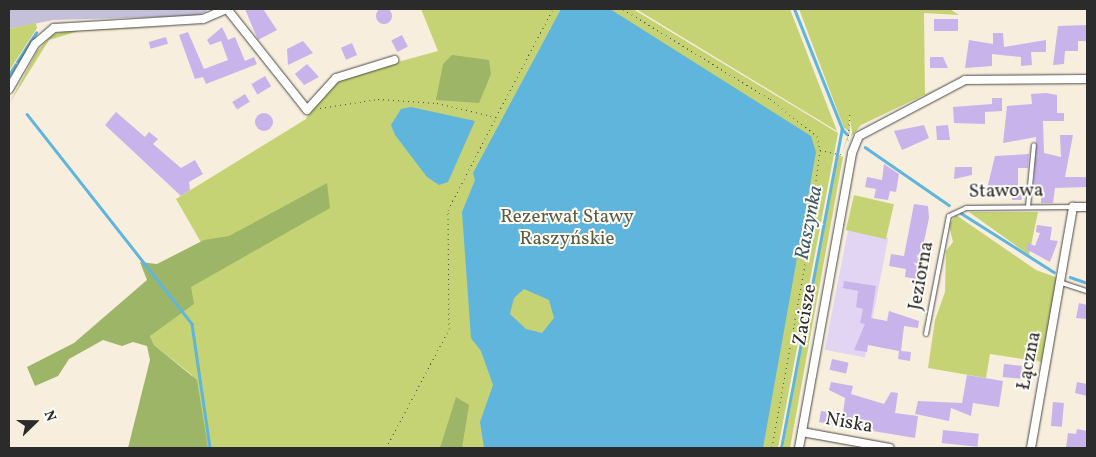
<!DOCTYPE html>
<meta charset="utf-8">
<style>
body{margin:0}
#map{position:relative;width:1096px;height:457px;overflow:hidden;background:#f7eedd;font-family:Vollkorn,serif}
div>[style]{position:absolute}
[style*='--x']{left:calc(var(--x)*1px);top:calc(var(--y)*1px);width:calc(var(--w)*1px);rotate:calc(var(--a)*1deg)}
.built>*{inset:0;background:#e2d4f3;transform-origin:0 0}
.industrial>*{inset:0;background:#c5c0da}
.green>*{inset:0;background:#c5d375;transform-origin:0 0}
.forest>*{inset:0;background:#9cb566}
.water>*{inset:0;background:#60b5dd}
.stream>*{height:2.5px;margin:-1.25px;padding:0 1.25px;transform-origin:1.25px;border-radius:1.25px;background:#60b5dd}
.building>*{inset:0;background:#c8b3eb;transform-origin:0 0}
.round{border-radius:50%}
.path>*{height:1px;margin-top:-0.5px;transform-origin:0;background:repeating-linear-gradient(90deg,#4a4846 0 1px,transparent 0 5px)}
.roads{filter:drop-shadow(0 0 1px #4a4846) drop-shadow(0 0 1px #4a4846)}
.lane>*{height:4px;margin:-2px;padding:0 2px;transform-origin:2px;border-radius:2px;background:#fff}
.street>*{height:8px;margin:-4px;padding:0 4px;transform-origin:4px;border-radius:4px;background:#fff}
span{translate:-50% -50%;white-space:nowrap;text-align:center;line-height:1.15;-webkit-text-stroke:4px #fdfcf7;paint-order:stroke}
.street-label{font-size:19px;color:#2b2b2b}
.park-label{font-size:19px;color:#595d41}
.water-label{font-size:20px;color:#3e5b69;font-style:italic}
.frame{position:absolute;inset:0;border:10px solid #2b2b2b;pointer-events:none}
.north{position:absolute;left:10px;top:397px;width:50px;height:50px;-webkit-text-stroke:4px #fdfcf7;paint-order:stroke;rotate:68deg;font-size:14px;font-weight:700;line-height:20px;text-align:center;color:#2b2b2b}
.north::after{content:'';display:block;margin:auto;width:18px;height:22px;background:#2b2b2b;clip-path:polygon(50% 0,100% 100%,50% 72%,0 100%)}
</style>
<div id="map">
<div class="built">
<i style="left:848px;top:230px;width:41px;height:122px;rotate:11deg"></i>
</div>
<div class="industrial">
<i style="clip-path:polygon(9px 9px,206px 9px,207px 11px,196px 16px,53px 20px,9px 29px)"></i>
</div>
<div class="green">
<i style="clip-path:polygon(421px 9px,633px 9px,838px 133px,778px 448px,205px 448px,192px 375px,154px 345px,150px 336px,164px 324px,156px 286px,210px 258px,176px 199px,306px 119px,320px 88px,332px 80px,438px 51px)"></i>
<i style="clip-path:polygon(636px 9px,790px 9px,837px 131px)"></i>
<i style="clip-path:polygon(799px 9px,950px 9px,959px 15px,924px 13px,925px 95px,943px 86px,861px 125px,851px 137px,796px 444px,852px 132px,849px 114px,850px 132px,842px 154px,849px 131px,844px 128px)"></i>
<i style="clip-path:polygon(36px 23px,37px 28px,9px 71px,9px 29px)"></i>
<i style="clip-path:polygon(172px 27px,79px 31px,49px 40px,9px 104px,37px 51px,52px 35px,67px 30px)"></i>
<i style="clip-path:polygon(838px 155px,843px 157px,790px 448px,783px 448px)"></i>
<i style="left:854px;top:195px;width:41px;height:36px;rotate:13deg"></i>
<i style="clip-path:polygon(969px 212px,1038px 212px,1029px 255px)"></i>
<i style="clip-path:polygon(956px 215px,1036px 270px,1058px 278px,1042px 362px,990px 354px,986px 378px,928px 368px,935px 320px,945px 292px,946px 251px,953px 242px,949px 225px)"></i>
</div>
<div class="forest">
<i style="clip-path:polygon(452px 55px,489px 60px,491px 74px,479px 103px,436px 100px,443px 64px)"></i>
<i style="clip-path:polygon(327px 183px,330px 208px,191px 287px,194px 304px,150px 336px,154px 345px,197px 380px,208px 448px,128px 448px,150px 360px,147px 346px,133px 342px,122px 346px,103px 340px,69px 359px,58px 376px,35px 386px,27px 367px,74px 343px,147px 280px,140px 262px,157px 264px,204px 240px,229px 236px)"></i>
<i style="clip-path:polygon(456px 397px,469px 405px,462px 448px,440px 448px)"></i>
</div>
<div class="water">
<i style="clip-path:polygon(evenodd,561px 9px,610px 9px,811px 136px,816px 152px,763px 448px,484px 448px,480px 422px,493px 385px,481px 351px,471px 338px,462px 212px,475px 180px,473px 173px,561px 9px,524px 289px,549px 300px,554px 318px,542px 333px,526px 329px,510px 314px,514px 298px,524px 289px)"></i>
<i style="clip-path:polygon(411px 107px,475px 121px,448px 182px,439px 185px,427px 177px,395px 135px,391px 125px,401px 109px)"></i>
</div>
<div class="stream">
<i style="--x:17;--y:62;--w:35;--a:-57"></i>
<i style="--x:9;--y:75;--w:12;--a:-59"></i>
<i style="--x:27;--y:114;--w:267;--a:51.8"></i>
<i style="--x:192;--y:324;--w:125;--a:81.7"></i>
<i style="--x:842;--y:129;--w:7;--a:45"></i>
<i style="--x:865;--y:147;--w:102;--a:34.6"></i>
<i style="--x:961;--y:213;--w:110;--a:32.4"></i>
<i style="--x:1070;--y:277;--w:18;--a:19"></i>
<i style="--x:781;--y:448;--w:325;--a:-79.2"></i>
<i style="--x:842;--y:129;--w:129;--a:-111.8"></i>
</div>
<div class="building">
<i class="round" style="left:376px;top:8px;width:16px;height:16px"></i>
<i style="clip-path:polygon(245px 9px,263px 9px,277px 30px,258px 40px)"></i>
<i style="left:934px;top:19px;width:24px;height:12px"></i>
<i style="clip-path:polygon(1087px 25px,1087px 41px,1078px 41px,1078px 51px,1065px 51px,1064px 64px,1053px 65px,1058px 26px)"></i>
<i style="clip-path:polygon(222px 27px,228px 40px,235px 37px,245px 61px,254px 57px,257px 64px,206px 84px,203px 77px,195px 79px,179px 35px,188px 32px,204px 69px,228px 60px,221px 41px,210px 45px,207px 40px)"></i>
<i style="clip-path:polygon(993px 33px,1003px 33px,1004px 47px,1046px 40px,1046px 52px,1031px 52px,1032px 65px,1021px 66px,1021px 57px,992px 54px,992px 66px,965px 68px,969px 40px,993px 44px)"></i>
<i style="left:402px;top:35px;width:13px;height:12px;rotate:63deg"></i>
<i style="left:166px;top:37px;width:7px;height:18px;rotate:74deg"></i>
<i style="clip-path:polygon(303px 41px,313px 53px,288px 65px,287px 49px)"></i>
<i style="left:352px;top:43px;width:13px;height:12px;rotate:67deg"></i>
<i style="clip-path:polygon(930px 57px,943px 57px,948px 68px,930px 68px)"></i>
<i style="clip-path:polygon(307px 64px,319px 77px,304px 85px,295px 74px)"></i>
<i style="left:265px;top:76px;width:12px;height:16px;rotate:59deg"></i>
<i style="clip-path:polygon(1046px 93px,1057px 95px,1057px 113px,1064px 113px,1064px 121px,1043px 121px,1044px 153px,1061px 157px,1060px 135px,1073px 135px,1065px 177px,1087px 177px,1087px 187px,1055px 188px,1053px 203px,1041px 203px,1041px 195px,1033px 196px,1036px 137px,1003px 143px,1007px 106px,1032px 104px,1031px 94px)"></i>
<i style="left:245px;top:94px;width:9px;height:15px;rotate:58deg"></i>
<i style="clip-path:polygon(992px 98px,1002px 98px,1002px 111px,985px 112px,985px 124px,954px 123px,953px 107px,992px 104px)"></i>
<i style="clip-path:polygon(116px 112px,145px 137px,149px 132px,158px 139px,153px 144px,181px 168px,195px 160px,203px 174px,189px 182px,190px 190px,181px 196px,105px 125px)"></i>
<i class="round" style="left:255px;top:113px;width:18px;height:18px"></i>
<i style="clip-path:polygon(924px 125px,929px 138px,902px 150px,894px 131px)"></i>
<i style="clip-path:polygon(948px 125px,950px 140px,937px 140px,936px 126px)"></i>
<i style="clip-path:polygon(1029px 154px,1028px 168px,1018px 168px,1018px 190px,1026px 190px,1021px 200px,1012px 200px,1012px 194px,986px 193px,995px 156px)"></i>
<i style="clip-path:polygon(884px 164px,899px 174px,896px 192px,890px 191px,888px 200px,874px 198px,876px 189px,865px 187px,867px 177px,882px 180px)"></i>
<i style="clip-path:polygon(955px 167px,972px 167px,972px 175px,954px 179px)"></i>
<i style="clip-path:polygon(914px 204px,928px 206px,929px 218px,916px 279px,905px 277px,906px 269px,889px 266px,891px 254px,904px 256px)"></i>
<i style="clip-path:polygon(1037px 225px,1052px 227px,1050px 240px,1058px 241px,1050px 262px,1026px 249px,1028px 243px,1035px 246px,1040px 233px,1036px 232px)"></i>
<i style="clip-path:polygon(844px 281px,876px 286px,871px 318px,887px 321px,889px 311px,919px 321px,918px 328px,904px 326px,901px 351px,911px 352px,910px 361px,898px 359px,899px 351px,868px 345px,867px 352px,854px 350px,865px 324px,860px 323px,863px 309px,856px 307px,858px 291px,843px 288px)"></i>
<i style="clip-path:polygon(1079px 303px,1087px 305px,1087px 319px,1076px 318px)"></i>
<i style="left:832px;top:359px;width:17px;height:11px;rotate:13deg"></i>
<i style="left:1004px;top:364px;width:18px;height:13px;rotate:6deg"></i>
<i style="clip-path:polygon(967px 375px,1003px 381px,999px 407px,973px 403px,971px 416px,951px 408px,949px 421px,915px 414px,918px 401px,962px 403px)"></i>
<i style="clip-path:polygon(831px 382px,853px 386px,851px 394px,884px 404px,891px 392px,898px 393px,895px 413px,918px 416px,915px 438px,819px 422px,821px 411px,843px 414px,845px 398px,829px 390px)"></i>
<i style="clip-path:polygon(1077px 382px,1087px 384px,1087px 396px,1075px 393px)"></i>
<i style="left:1053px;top:402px;width:11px;height:24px;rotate:5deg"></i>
<i style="clip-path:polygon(1077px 429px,1087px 431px,1087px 448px,1066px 448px,1068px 433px,1076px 434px)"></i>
<i style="left:943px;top:430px;width:36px;height:13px;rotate:6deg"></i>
</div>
<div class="path">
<i style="--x:623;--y:9;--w:172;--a:31.5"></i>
<i style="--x:770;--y:99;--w:60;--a:38.2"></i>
<i style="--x:817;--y:136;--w:14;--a:78"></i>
<i style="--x:820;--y:150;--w:115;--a:97.5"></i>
<i style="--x:805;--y:264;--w:187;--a:100.2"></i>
<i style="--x:320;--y:108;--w:59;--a:-8.8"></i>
<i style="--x:378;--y:99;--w:59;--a:3.9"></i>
<i style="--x:437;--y:103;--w:61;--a:13.3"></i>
<i style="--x:496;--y:117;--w:122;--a:-62.2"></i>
<i style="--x:848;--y:140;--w:26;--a:-86"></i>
<i style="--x:820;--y:150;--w:24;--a:12"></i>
<i style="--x:386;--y:448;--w:135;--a:-62.1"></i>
<i style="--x:449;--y:329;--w:119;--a:-90.5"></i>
<i style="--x:448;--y:210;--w:105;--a:-62.7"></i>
</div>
<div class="roads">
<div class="lane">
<i style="--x:1028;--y:207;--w:62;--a:-84.5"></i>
<i style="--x:1062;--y:283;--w:26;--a:18"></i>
<i style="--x:926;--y:334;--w:120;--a:-79"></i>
<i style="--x:949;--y:216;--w:19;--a:-25"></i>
<i style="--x:966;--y:208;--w:107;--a:-0.5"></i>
</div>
<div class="street">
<i style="--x:227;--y:9;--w:129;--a:51.6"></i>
<i style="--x:307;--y:110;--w:43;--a:-47.8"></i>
<i style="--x:336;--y:78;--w:61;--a:-17.2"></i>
<i style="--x:9;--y:89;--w:52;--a:-60"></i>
<i style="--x:35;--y:44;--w:25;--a:-40"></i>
<i style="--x:54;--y:28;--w:149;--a:-3.5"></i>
<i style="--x:203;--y:19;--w:26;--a:-23"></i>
<i style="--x:802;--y:432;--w:89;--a:10.3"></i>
<i style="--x:799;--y:448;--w:300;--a:-79.8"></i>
<i style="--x:852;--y:153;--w:18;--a:-68"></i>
<i style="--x:859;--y:136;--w:120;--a:-27.8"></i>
<i style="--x:965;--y:80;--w:122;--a:-0.5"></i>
<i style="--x:1031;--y:448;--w:245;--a:-80.1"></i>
<i style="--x:1073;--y:207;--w:14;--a:0"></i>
</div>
</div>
<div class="street-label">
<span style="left:1006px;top:192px;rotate:-1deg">Stawowa</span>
<span style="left:922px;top:276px;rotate:-80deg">Jeziorna</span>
<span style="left:806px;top:315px;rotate:-80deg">Zacisze</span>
<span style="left:1030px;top:361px;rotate:-79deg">Łączna</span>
<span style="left:849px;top:424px;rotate:10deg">Niska</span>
</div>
<div class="park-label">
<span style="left:567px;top:229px">Rezerwat Stawy<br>Raszyńskie</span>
</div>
<div class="water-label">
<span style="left:810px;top:223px;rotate:-79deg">Raszynka</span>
</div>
<div class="frame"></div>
<div class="north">N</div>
</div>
